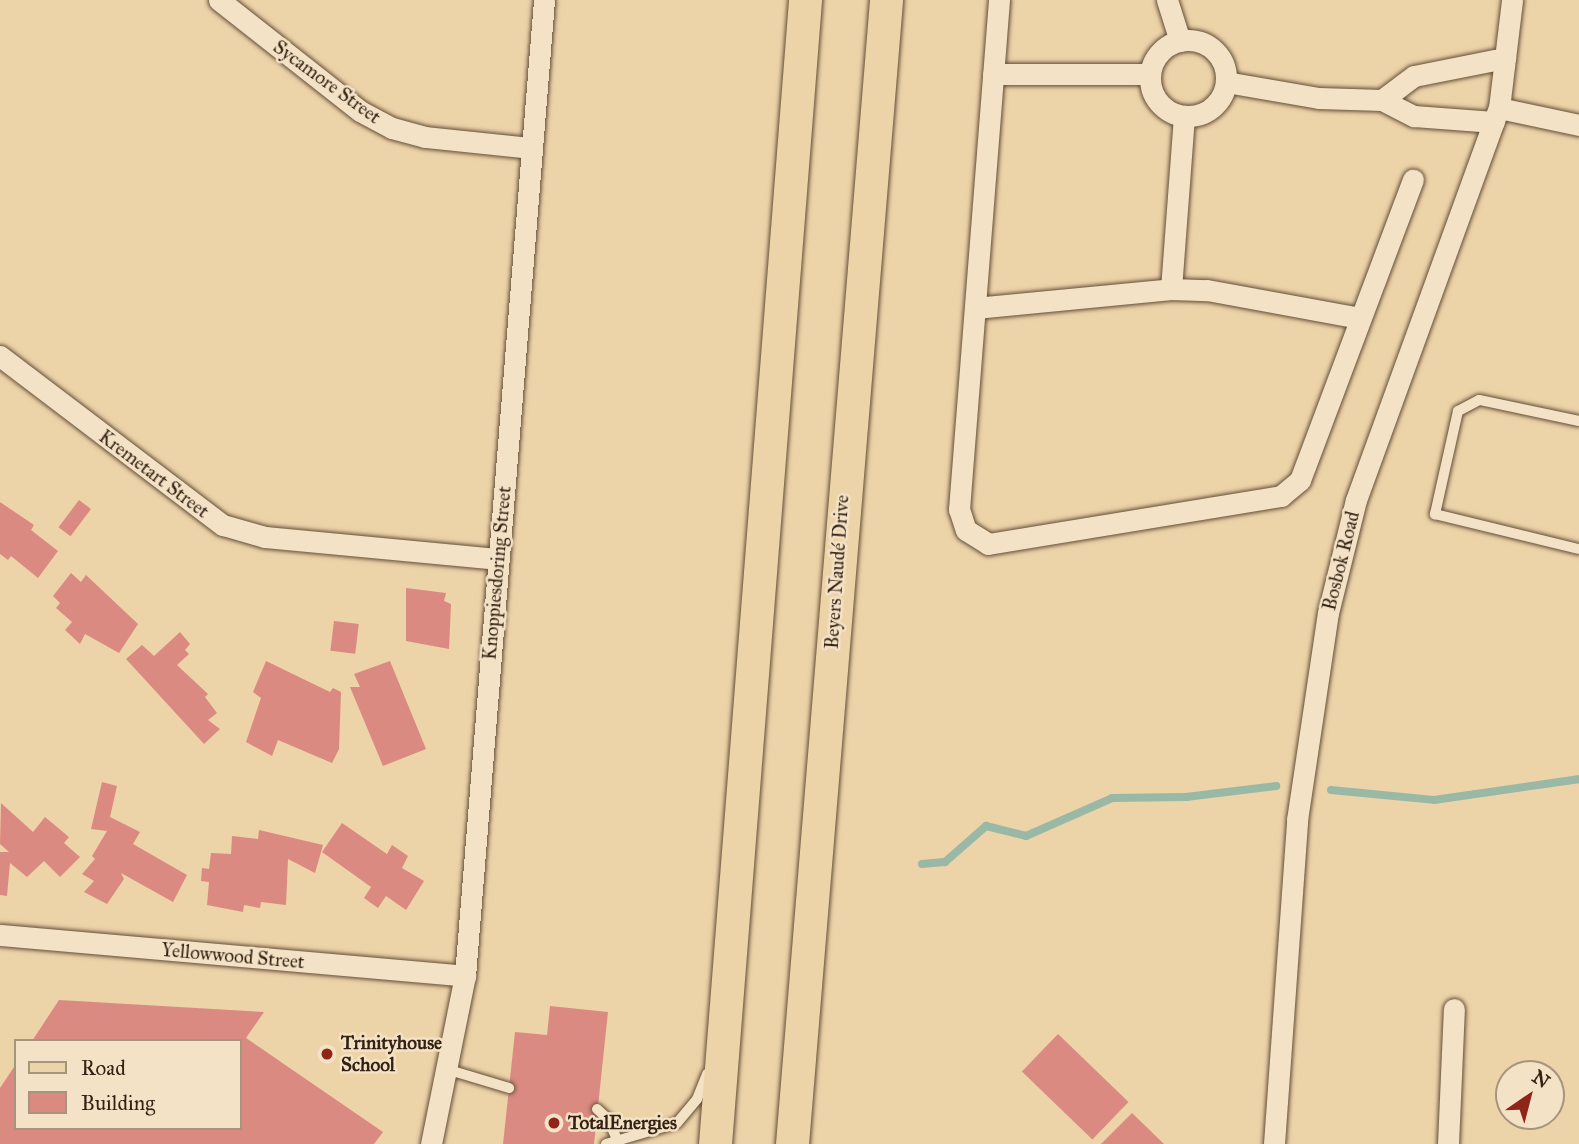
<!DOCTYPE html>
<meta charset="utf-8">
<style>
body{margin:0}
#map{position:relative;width:1579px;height:1144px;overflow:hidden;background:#edd3a8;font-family:"IM FELL Great Primer",serif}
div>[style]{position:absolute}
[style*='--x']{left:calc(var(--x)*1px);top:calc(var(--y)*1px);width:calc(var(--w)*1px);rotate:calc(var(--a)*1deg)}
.stream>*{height:8px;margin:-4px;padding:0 4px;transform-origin:4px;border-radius:4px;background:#99b8a6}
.building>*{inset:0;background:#db8a81;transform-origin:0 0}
.roads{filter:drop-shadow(0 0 2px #624e38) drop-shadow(0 0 2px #624e38)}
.lane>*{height:10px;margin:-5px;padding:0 5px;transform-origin:5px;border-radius:5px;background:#f3e2c6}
.street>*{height:21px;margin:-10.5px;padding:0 10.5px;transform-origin:10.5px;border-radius:10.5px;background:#f3e2c6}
.street>.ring{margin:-10.5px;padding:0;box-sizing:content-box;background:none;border:21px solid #f3e2c6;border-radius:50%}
.primary>*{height:33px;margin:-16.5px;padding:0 16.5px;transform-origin:16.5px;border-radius:16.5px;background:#edd3a8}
.dots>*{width:19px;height:19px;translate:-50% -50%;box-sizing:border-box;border:4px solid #f3e2c6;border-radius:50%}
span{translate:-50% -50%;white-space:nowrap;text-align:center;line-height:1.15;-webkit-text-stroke:5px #f3e2c6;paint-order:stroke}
.street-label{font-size:19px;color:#332213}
.poi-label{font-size:19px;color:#332213;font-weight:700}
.left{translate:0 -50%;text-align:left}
.legend{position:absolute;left:14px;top:1039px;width:228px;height:91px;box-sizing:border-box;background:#f3e2c6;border:2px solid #a6957e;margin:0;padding:9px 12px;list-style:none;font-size:21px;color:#332213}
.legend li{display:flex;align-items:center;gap:14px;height:35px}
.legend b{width:35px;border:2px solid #a6957e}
.north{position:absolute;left:1495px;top:1060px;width:70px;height:70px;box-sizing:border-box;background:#f3e2c6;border:2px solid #a6957e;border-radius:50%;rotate:35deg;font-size:19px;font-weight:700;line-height:28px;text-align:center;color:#332213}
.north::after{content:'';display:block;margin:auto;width:24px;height:32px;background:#8f2418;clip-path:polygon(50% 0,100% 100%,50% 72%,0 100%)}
</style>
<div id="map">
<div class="stream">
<i style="--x:1331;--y:790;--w:103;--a:5.5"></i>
<i style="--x:1434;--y:800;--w:147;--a:-8.2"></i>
<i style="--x:922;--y:864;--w:23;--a:-5"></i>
<i style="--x:945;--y:862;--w:55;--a:-41.3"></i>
<i style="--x:986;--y:826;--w:41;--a:14"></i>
<i style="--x:1026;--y:836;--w:94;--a:-23.8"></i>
<i style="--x:1112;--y:798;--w:74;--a:-0.8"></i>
<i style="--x:1186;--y:797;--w:91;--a:-7"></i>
</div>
<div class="building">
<i style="left:79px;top:500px;width:15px;height:34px;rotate:37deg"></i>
<i style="clip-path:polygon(0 502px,34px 525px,31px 530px,58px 551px,38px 578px,11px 556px,8px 560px,0 554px)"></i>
<i style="clip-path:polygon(71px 573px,81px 582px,86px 575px,138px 624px,119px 653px,85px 634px,80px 644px,65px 630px,72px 622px,56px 608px,60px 603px,53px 596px)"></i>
<i style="clip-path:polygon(406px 588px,446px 593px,444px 601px,451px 604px,449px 649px,406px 641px)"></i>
<i style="left:334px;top:621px;width:25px;height:30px;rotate:7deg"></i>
<i style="clip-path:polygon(180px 632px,190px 644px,185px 650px,189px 654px,177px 665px,208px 694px,205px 697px,217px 713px,208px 720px,220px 729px,204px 744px,126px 659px,142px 645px,154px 656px)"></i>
<i style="clip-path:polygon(266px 661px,330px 692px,333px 688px,341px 692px,339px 749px,332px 763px,278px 740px,272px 756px,246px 742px,261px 698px,253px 692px)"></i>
<i style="clip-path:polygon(390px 661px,426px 749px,383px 766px,350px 687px,360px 687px,354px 674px)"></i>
<i style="clip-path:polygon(102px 782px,117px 786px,110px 817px,140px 832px,133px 844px,187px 875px,173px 902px,121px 873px,124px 879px,107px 904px,84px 892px,94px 881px,82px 874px,95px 859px,92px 856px,107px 831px,91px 829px)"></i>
<i style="clip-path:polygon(1px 803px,33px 832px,45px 817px,69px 837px,64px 843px,80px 857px,60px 877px,44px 861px,27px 877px,10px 863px,7px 896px,0 895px,0 852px,9px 852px,0 844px)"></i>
<i style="clip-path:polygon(342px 823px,387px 854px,392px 845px,408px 856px,402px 868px,424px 881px,406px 910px,386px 896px,378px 908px,364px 898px,371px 887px,322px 852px)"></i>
<i style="clip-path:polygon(259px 830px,323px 845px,315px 873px,288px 859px,286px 905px,261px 902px,260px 908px,244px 905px,243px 912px,207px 905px,209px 882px,201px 881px,202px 868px,209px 869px,211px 853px,231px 854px,232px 836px,258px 839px)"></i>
<i style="clip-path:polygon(59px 1000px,264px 1012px,246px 1038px,383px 1132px,374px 1144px,0 1144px,0 1088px,16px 1064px,16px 1128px,240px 1128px,240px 1041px,32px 1041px)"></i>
<i style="clip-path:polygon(550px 1006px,608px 1012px,594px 1144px,503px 1144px,515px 1032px,547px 1035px)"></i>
<i style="left:1058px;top:1034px;width:98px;height:52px;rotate:44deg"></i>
<i style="clip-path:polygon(1132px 1113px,1164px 1144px,1101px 1144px)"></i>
</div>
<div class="roads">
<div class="lane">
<i style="--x:1579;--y:421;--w:102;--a:-168.1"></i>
<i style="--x:1479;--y:400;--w:24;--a:152"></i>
<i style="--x:1458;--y:411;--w:106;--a:102.6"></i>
<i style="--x:1435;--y:514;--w:148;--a:13.7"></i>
<i style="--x:446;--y:1069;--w:66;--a:16.8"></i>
<i style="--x:597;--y:1109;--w:15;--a:42"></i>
<i style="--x:608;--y:1119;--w:22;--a:66"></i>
<i style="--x:606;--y:1144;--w:74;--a:-16.5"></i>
<i style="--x:677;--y:1123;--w:31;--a:-50"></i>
<i style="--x:697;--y:1099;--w:27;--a:-68"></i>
</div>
<div class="street">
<i style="--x:219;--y:0;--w:179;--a:38.2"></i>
<i style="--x:360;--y:111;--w:36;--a:28"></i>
<i style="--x:392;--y:128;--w:34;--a:15"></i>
<i style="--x:425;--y:137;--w:107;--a:5.9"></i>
<i style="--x:999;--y:0;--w:511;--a:94.49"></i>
<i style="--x:959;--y:509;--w:22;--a:72"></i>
<i style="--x:966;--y:530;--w:26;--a:32"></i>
<i style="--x:988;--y:544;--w:297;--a:-9.3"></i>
<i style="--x:1281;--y:496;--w:25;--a:-40"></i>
<i style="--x:1300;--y:480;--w:321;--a:-69.4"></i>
<i style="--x:1167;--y:0;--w:43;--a:72.4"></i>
<i class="ring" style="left:1150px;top:40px;width:55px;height:55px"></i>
<i style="--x:993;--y:74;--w:157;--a:0"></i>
<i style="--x:1226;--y:82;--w:94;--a:9.8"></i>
<i style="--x:1319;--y:98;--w:63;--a:1.8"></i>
<i style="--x:1382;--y:100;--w:36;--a:27"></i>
<i style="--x:1414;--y:116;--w:80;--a:4.3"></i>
<i style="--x:1382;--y:100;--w:40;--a:-37"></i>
<i style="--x:1414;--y:76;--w:93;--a:-11.2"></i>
<i style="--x:1499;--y:108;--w:82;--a:12"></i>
<i style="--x:1171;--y:289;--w:173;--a:-85.7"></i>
<i style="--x:975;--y:308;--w:197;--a:-5.5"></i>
<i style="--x:1171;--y:289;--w:36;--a:2"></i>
<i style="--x:1207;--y:290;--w:156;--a:10.4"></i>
<i style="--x:0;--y:356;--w:280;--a:37.2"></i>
<i style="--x:223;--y:525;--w:44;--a:15.9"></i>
<i style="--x:265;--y:537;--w:233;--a:5.4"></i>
<i style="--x:0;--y:935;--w:467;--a:5"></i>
<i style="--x:431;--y:1144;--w:171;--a:-78.6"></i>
<i style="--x:465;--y:976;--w:979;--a:-85.37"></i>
<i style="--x:1274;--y:1144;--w:325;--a:-85.9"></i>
<i style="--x:1297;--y:820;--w:209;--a:-81.5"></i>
<i style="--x:1328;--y:613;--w:116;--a:-76.1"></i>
<i style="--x:1356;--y:500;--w:417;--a:-70"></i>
<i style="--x:1499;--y:108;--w:109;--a:-83.1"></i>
<i style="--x:1448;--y:1144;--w:135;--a:-87.5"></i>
</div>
<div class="primary">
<i style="--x:715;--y:1144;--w:1148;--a:-85.5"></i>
<i style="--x:792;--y:1144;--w:1148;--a:-85.3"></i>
</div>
</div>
<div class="dots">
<i style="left:327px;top:1054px;background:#8f2418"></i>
<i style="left:554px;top:1123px;background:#8f2418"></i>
</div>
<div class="street-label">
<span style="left:327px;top:82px;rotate:36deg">Sycamore Street</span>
<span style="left:154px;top:474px;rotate:37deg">Kremetart Street</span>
<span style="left:1341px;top:561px;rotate:-76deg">Bosbok Road</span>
<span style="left:837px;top:572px;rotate:-86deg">Beyers Naudé Drive</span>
<span style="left:497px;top:573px;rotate:-85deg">Knoppiesdoring Street</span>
<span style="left:233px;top:956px;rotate:5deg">Yellowwood Street</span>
</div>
<div class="poi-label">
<span class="left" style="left:341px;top:1054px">Trinityhouse<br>School</span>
<span class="left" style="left:568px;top:1123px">TotalEnergies</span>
</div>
<ul class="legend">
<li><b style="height:9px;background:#edd3a8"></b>Road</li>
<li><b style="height:19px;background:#db8a81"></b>Building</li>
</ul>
<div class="north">N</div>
</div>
